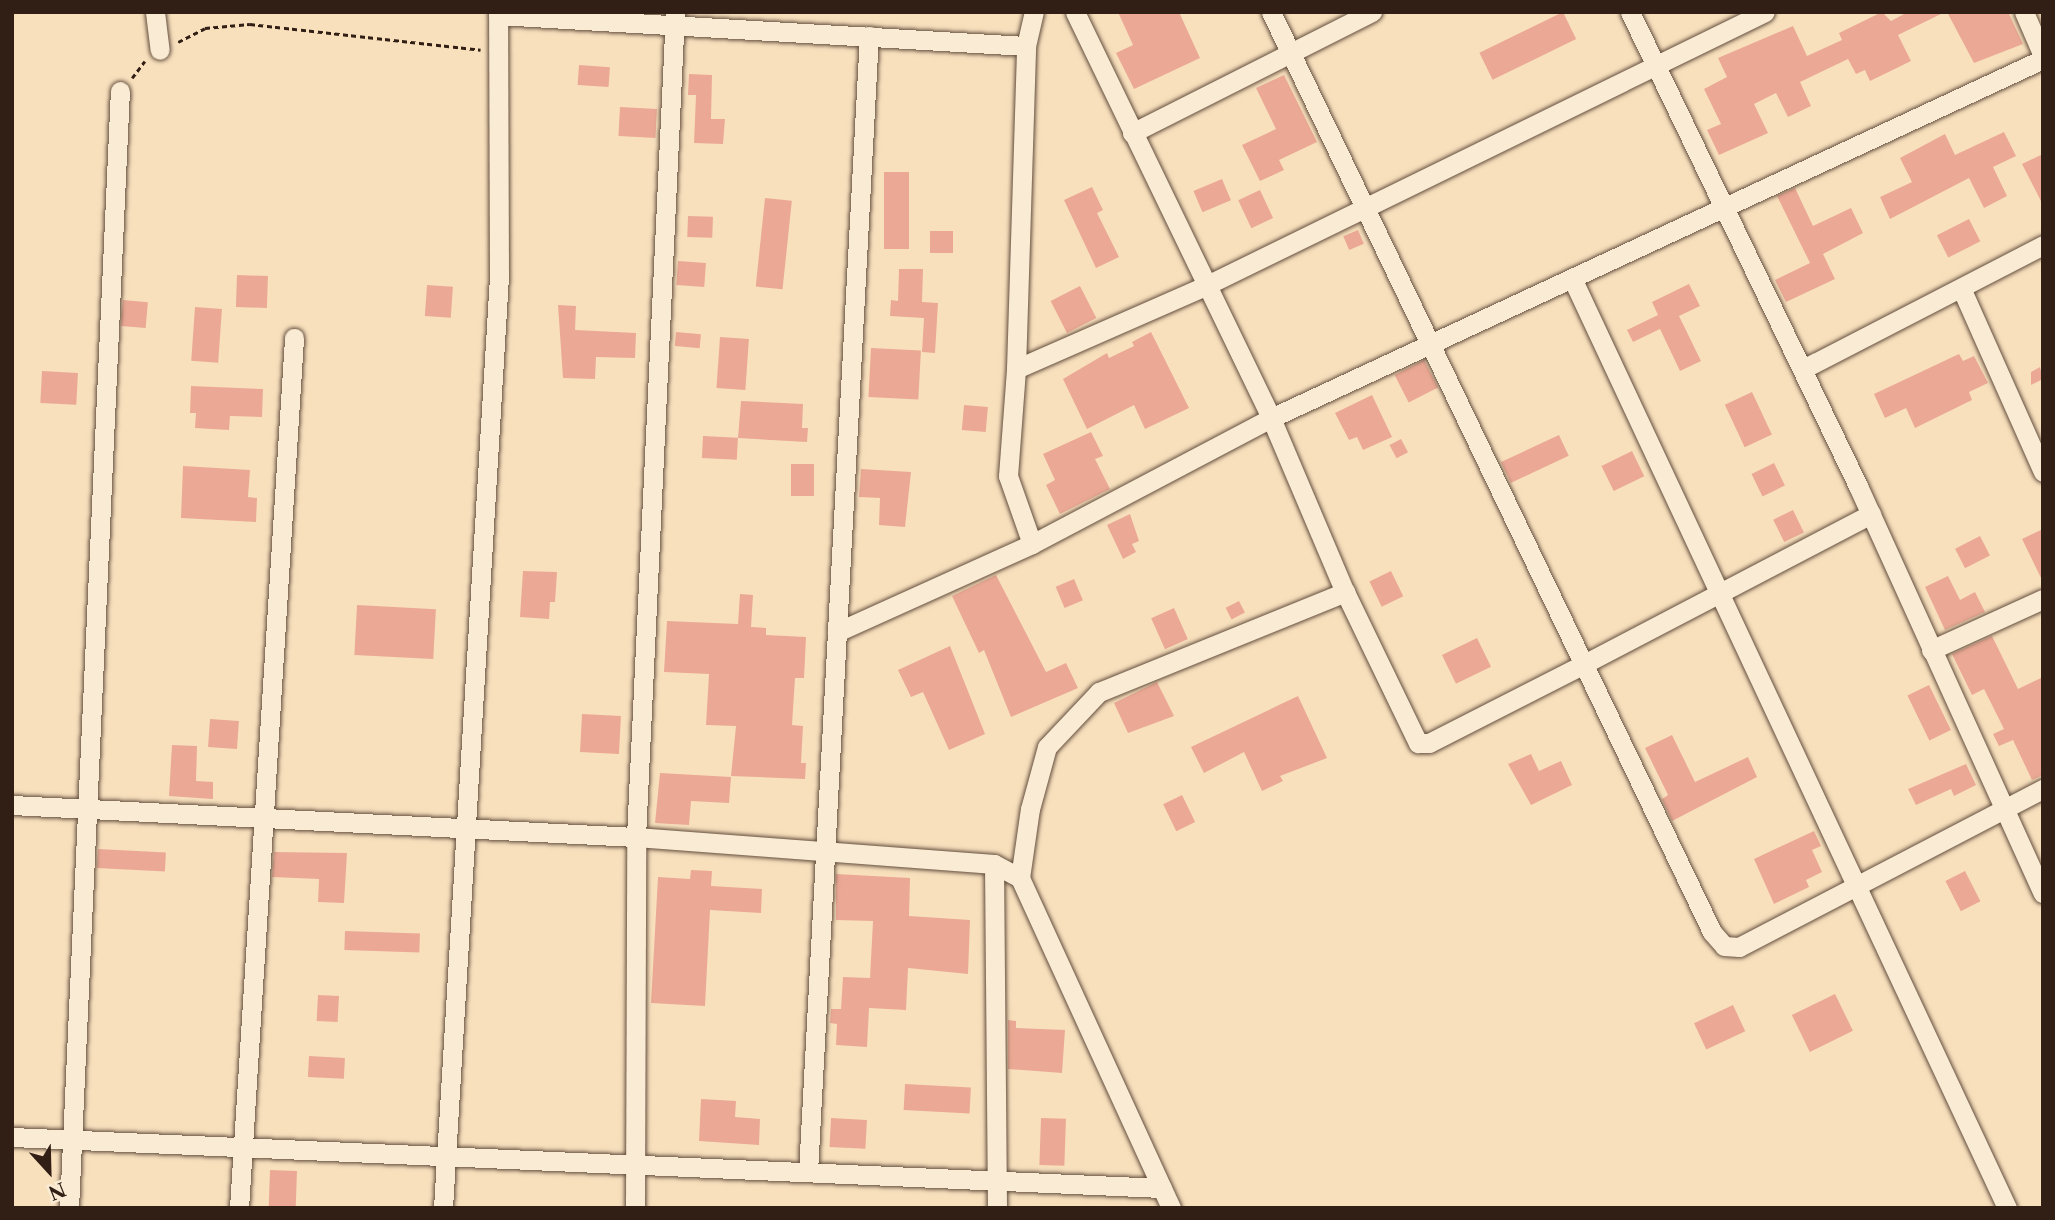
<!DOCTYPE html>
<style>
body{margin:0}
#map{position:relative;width:2055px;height:1220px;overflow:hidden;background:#f8e0bd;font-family:"Libre Caslon Text",serif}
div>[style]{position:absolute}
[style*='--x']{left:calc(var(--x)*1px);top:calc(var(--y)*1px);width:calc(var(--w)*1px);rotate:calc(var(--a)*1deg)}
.building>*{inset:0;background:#eba995;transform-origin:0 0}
.path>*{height:2.5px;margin-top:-1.25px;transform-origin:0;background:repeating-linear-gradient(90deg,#311e14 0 5px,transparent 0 8.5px)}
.roads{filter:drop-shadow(0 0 2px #634e3e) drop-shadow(0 0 2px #634e3e)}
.street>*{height:19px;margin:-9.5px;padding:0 9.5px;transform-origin:9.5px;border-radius:9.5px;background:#faebd4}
span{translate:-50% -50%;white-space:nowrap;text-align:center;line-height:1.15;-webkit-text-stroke:5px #faebd4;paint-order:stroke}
.frame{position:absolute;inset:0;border:14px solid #311e14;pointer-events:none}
.north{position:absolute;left:14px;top:1136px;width:70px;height:70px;-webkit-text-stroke:5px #faebd4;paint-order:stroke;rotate:158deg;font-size:19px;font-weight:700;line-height:28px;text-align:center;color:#311e14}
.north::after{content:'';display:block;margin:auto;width:24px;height:32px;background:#311e14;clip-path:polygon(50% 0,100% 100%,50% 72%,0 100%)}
</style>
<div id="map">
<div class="building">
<i style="clip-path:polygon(1118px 12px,1179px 12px,1200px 58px,1134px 89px,1116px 53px,1133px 45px)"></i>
<i style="left:1563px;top:12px;width:30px;height:93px;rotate:64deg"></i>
<i style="clip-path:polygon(1882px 12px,1891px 21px,1908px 12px,1945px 12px,1898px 35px,1911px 61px,1870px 81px,1865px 70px,1856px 74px,1848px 59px,1800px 82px,1811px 106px,1788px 117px,1776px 93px,1754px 104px,1768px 133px,1719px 155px,1707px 130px,1721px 124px,1704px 89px,1727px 77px,1718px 58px,1793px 26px,1807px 56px,1842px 40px,1839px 33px)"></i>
<i style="clip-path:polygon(1947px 12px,2008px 12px,2023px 44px,1974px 63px)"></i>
<i style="left:579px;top:65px;width:31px;height:20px;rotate:4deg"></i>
<i style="clip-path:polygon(689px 74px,712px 75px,711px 119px,725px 119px,723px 144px,694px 143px,696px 95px,688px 95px)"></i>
<i style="clip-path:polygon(1284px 75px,1317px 142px,1279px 160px,1284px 170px,1260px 181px,1242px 145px,1276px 129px,1256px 88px)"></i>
<i style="left:620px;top:107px;width:37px;height:29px;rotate:3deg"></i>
<i style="clip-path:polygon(2004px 132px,2016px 156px,1993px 167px,2007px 196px,1984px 208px,1969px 178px,1890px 219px,1880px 197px,1912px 182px,1900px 158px,1945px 134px,1955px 155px)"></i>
<i style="clip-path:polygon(2043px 154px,2043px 205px,2022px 164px)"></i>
<i style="left:884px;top:172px;width:25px;height:77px"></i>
<i style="left:1222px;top:179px;width:23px;height:31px;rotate:67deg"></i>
<i style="clip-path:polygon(1092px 187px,1103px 210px,1097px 213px,1119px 257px,1096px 268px,1064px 200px)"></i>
<i style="clip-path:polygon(1795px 188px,1813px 226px,1851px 208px,1863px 233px,1823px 254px,1835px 279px,1786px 302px,1775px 280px,1810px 263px,1777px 196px)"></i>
<i style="left:1260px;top:190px;width:31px;height:24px;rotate:65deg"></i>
<i style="left:765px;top:198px;width:27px;height:89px;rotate:6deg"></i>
<i style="left:688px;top:216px;width:25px;height:21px;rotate:2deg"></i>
<i style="left:1969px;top:219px;width:25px;height:36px;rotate:63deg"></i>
<i style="left:1358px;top:230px;width:15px;height:16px;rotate:67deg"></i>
<i style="left:930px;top:231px;width:23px;height:22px"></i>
<i style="left:678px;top:261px;width:28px;height:24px;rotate:4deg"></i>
<i style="clip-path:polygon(899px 269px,923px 269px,922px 302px,938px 303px,935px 353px,922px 352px,924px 318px,890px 316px,891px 300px,898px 301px)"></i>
<i style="left:237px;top:275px;width:31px;height:32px;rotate:2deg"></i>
<i style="clip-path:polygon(1689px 284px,1700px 306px,1679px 316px,1701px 361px,1680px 371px,1660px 329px,1633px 342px,1627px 330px,1658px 315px,1652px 302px)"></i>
<i style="left:427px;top:285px;width:26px;height:31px;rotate:4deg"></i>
<i style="left:1080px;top:286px;width:36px;height:33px;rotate:63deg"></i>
<i style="left:123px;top:300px;width:25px;height:26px;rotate:5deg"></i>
<i style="clip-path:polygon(558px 305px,576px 306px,575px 330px,636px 333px,635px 358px,596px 357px,595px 379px,563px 378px)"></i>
<i style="left:195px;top:307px;width:27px;height:54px;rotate:4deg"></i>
<i style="left:676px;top:332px;width:25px;height:14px;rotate:5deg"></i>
<i style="clip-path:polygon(1151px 332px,1189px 408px,1145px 429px,1134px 405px,1087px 429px,1063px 379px,1107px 353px,1109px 358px,1134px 346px,1132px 342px)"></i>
<i style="left:720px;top:337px;width:29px;height:51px;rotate:4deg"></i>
<i style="left:871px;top:348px;width:50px;height:49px;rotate:3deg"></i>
<i style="clip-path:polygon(1959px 354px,1963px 361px,1974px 356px,1988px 383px,1969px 392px,1972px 400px,1915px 428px,1906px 408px,1885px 418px,1874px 394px)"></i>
<i style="left:1424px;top:360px;width:31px;height:33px;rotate:63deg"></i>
<i style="clip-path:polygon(2040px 367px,2043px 379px,2031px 385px,2031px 372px)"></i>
<i style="left:42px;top:371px;width:36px;height:32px;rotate:3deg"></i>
<i style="clip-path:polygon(191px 386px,263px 389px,262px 417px,230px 416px,229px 430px,195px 428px,196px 413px,190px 413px)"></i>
<i style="left:1752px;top:392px;width:47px;height:30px;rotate:65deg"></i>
<i style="clip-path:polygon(1372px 395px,1392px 437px,1363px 450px,1357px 437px,1349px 440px,1335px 413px)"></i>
<i style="clip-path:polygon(741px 401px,803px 404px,802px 428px,808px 428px,807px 442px,738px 438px)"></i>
<i style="left:964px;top:405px;width:24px;height:25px;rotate:5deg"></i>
<i style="clip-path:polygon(1091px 432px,1103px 456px,1095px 459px,1110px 489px,1060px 514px,1046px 485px,1055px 480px,1043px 454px)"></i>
<i style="left:1559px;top:435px;width:23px;height:64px;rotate:65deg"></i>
<i style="left:703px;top:436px;width:35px;height:22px;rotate:3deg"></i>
<i style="left:1401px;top:439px;width:15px;height:13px;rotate:62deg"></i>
<i style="left:1632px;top:451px;width:28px;height:34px;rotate:64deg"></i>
<i style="left:1774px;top:463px;width:25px;height:25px;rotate:64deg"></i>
<i style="left:814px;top:464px;width:32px;height:23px;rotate:90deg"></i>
<i style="clip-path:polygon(183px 466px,250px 470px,248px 497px,257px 498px,256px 522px,181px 518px)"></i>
<i style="clip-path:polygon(861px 469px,911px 472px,905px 527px,879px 525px,880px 498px,859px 497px)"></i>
<i style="left:1793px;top:510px;width:25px;height:22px;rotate:64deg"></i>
<i style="clip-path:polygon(1130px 514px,1139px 541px,1132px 544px,1136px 552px,1123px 559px,1107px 525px)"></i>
<i style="clip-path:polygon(2043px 529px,2043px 582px,2022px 539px)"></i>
<i style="left:1980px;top:536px;width:22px;height:28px;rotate:63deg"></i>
<i style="clip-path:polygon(523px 571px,557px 572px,555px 602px,550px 602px,549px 619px,520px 617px)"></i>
<i style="left:1391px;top:571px;width:28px;height:24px;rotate:64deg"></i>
<i style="clip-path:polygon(996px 575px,1046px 672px,1066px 663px,1078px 688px,1011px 717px,984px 650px,979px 653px,952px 596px)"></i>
<i style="clip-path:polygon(1948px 576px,1960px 600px,1975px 592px,1985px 612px,1945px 630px,1925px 587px)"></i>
<i style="left:1074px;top:579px;width:23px;height:20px;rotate:67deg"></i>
<i style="clip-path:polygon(740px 594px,753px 595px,751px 627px,766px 628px,766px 635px,806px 637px,804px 678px,795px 678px,792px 725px,803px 726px,801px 763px,806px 763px,805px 779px,731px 776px,736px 726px,706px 725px,709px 674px,664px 672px,667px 621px,738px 624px)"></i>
<i style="left:1239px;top:601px;width:13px;height:15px;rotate:63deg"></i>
<i style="left:357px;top:605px;width:79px;height:50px;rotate:3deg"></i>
<i style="left:1174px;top:608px;width:34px;height:25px;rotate:66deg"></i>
<i style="clip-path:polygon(1992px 636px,2018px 689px,2043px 677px,2043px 775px,2032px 780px,2013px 740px,1999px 746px,1993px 734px,2004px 729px,1984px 689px,1972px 695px,1952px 654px)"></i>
<i style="left:1477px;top:638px;width:32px;height:39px;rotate:64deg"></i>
<i style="clip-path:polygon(950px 646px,985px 734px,949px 750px,923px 692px,911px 697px,898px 670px)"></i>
<i style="clip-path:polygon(1157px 682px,1174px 716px,1128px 733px,1114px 703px)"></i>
<i style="left:1929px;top:685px;width:50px;height:24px;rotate:64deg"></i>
<i style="clip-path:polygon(1298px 696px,1327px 758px,1280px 776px,1283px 781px,1262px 791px,1244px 752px,1204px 773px,1191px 747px)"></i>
<i style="left:582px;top:714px;width:39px;height:38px;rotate:3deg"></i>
<i style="left:210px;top:719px;width:29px;height:28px;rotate:4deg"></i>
<i style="clip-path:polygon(1672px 735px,1695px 782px,1748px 757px,1757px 777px,1672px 821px,1662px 799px,1668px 795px,1645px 748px)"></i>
<i style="clip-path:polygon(172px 745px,197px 746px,196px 781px,213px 782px,213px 799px,169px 796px)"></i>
<i style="clip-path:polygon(1531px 754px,1539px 771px,1561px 761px,1572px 785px,1531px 805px,1508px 764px)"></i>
<i style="clip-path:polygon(1966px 764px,1976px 785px,1954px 796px,1951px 789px,1916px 805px,1908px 789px)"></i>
<i style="clip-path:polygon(660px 773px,731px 777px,729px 803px,691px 801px,689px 825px,655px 823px)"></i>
<i style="left:1182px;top:795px;width:30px;height:21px;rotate:64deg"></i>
<i style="clip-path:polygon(1814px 831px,1821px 846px,1812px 850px,1822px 872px,1806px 880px,1809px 887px,1774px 904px,1754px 859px)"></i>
<i style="left:98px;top:849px;width:68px;height:19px;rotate:3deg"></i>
<i style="clip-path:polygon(274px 852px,347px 853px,344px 903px,318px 902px,319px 879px,272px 877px)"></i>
<i style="clip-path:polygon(691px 870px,712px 871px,711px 886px,762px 889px,761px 913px,710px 910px,705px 1006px,651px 1003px,658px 877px,690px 879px)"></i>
<i style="left:1965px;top:871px;width:34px;height:22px;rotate:63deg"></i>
<i style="clip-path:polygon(836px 874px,910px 878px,909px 916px,970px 920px,968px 974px,908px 968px,906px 1010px,869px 1008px,867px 1047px,836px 1045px,837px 1024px,830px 1023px,831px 1009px,841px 1009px,843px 977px,870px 978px,873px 921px,836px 920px)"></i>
<i style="left:345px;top:931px;width:75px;height:19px;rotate:2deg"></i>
<i style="left:1835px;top:994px;width:41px;height:48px;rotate:64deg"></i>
<i style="left:318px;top:995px;width:21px;height:26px;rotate:3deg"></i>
<i style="left:1733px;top:1005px;width:29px;height:43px;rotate:65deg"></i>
<i style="clip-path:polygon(1008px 1020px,1016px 1021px,1016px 1028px,1065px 1030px,1062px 1073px,1008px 1069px)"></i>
<i style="left:309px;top:1056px;width:36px;height:21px;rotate:3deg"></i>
<i style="left:905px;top:1084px;width:66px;height:26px;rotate:3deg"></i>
<i style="clip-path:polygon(701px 1099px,736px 1101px,735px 1117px,760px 1119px,759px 1145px,699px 1141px)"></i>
<i style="left:831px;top:1118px;width:36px;height:29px;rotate:3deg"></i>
<i style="left:1041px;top:1118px;width:25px;height:47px;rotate:2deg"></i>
<i style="left:270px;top:1170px;width:27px;height:38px;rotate:2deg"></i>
</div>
<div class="path">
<i style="--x:178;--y:42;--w:30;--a:-27"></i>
<i style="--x:205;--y:28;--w:45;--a:-5.1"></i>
<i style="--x:250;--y:24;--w:232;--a:6.4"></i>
<i style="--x:132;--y:78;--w:21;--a:-53"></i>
</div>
<div class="roads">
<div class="street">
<i style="--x:155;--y:12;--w:38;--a:83"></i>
<i style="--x:1075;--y:12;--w:451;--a:64.2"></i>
<i style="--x:1271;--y:418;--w:189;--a:67"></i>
<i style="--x:1345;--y:592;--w:168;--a:64.2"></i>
<i style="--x:1418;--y:743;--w:11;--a:0"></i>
<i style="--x:1429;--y:743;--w:174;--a:-27"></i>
<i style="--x:1584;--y:664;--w:324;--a:-27.6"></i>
<i style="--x:1271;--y:12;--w:1020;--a:64.39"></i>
<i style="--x:1712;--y:932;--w:18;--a:49"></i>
<i style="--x:1724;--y:946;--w:15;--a:4"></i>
<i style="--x:1739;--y:947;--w:343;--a:-27.5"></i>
<i style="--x:1630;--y:12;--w:526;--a:64.31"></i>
<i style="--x:1858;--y:486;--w:447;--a:65.6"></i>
<i style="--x:2024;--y:12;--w:48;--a:66.6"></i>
<i style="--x:498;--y:15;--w:529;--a:3.36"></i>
<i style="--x:1132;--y:133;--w:269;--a:-26.8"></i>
<i style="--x:1572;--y:278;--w:1027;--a:64.93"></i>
<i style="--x:1962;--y:290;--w:199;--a:66"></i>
<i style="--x:1016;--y:369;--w:206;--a:-23.7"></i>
<i style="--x:1205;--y:286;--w:623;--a:-26.07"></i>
<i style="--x:1803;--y:369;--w:270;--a:-27.3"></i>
<i style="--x:1032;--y:544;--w:72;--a:-109.4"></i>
<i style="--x:1008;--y:476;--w:107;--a:-85.7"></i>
<i style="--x:1016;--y:369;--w:323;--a:-88.2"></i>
<i style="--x:1026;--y:46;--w:35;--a:-77"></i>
<i style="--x:837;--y:632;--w:214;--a:-24.3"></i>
<i style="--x:1032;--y:544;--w:270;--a:-27.8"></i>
<i style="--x:1271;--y:418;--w:851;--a:-24.94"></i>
<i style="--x:1931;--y:650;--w:123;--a:-24.5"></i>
<i style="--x:12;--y:805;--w:625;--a:2.94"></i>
<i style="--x:636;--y:837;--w:359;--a:4.3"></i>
<i style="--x:994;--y:864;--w:30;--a:28"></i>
<i style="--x:1020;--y:878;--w:363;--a:65.4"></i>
<i style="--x:994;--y:864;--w:344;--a:89.5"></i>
<i style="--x:1020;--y:878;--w:70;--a:-81.8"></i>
<i style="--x:1030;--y:809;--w:64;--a:-74.7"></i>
<i style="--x:1047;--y:747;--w:76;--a:-46.6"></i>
<i style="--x:1099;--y:692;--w:266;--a:-22.1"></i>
<i style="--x:12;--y:1137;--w:1151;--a:2.54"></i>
<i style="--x:808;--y:1172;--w:1138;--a:-86.93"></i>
<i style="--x:69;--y:1208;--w:1118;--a:-87.39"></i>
<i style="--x:239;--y:1208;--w:872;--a:-86.38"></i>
<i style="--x:443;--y:1208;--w:934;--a:-86.56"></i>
<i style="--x:499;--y:276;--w:264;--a:-90.2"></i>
<i style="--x:635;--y:1208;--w:371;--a:-89.8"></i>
<i style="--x:636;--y:837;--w:826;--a:-87.29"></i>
</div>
</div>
<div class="frame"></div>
<div class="north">N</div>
</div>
